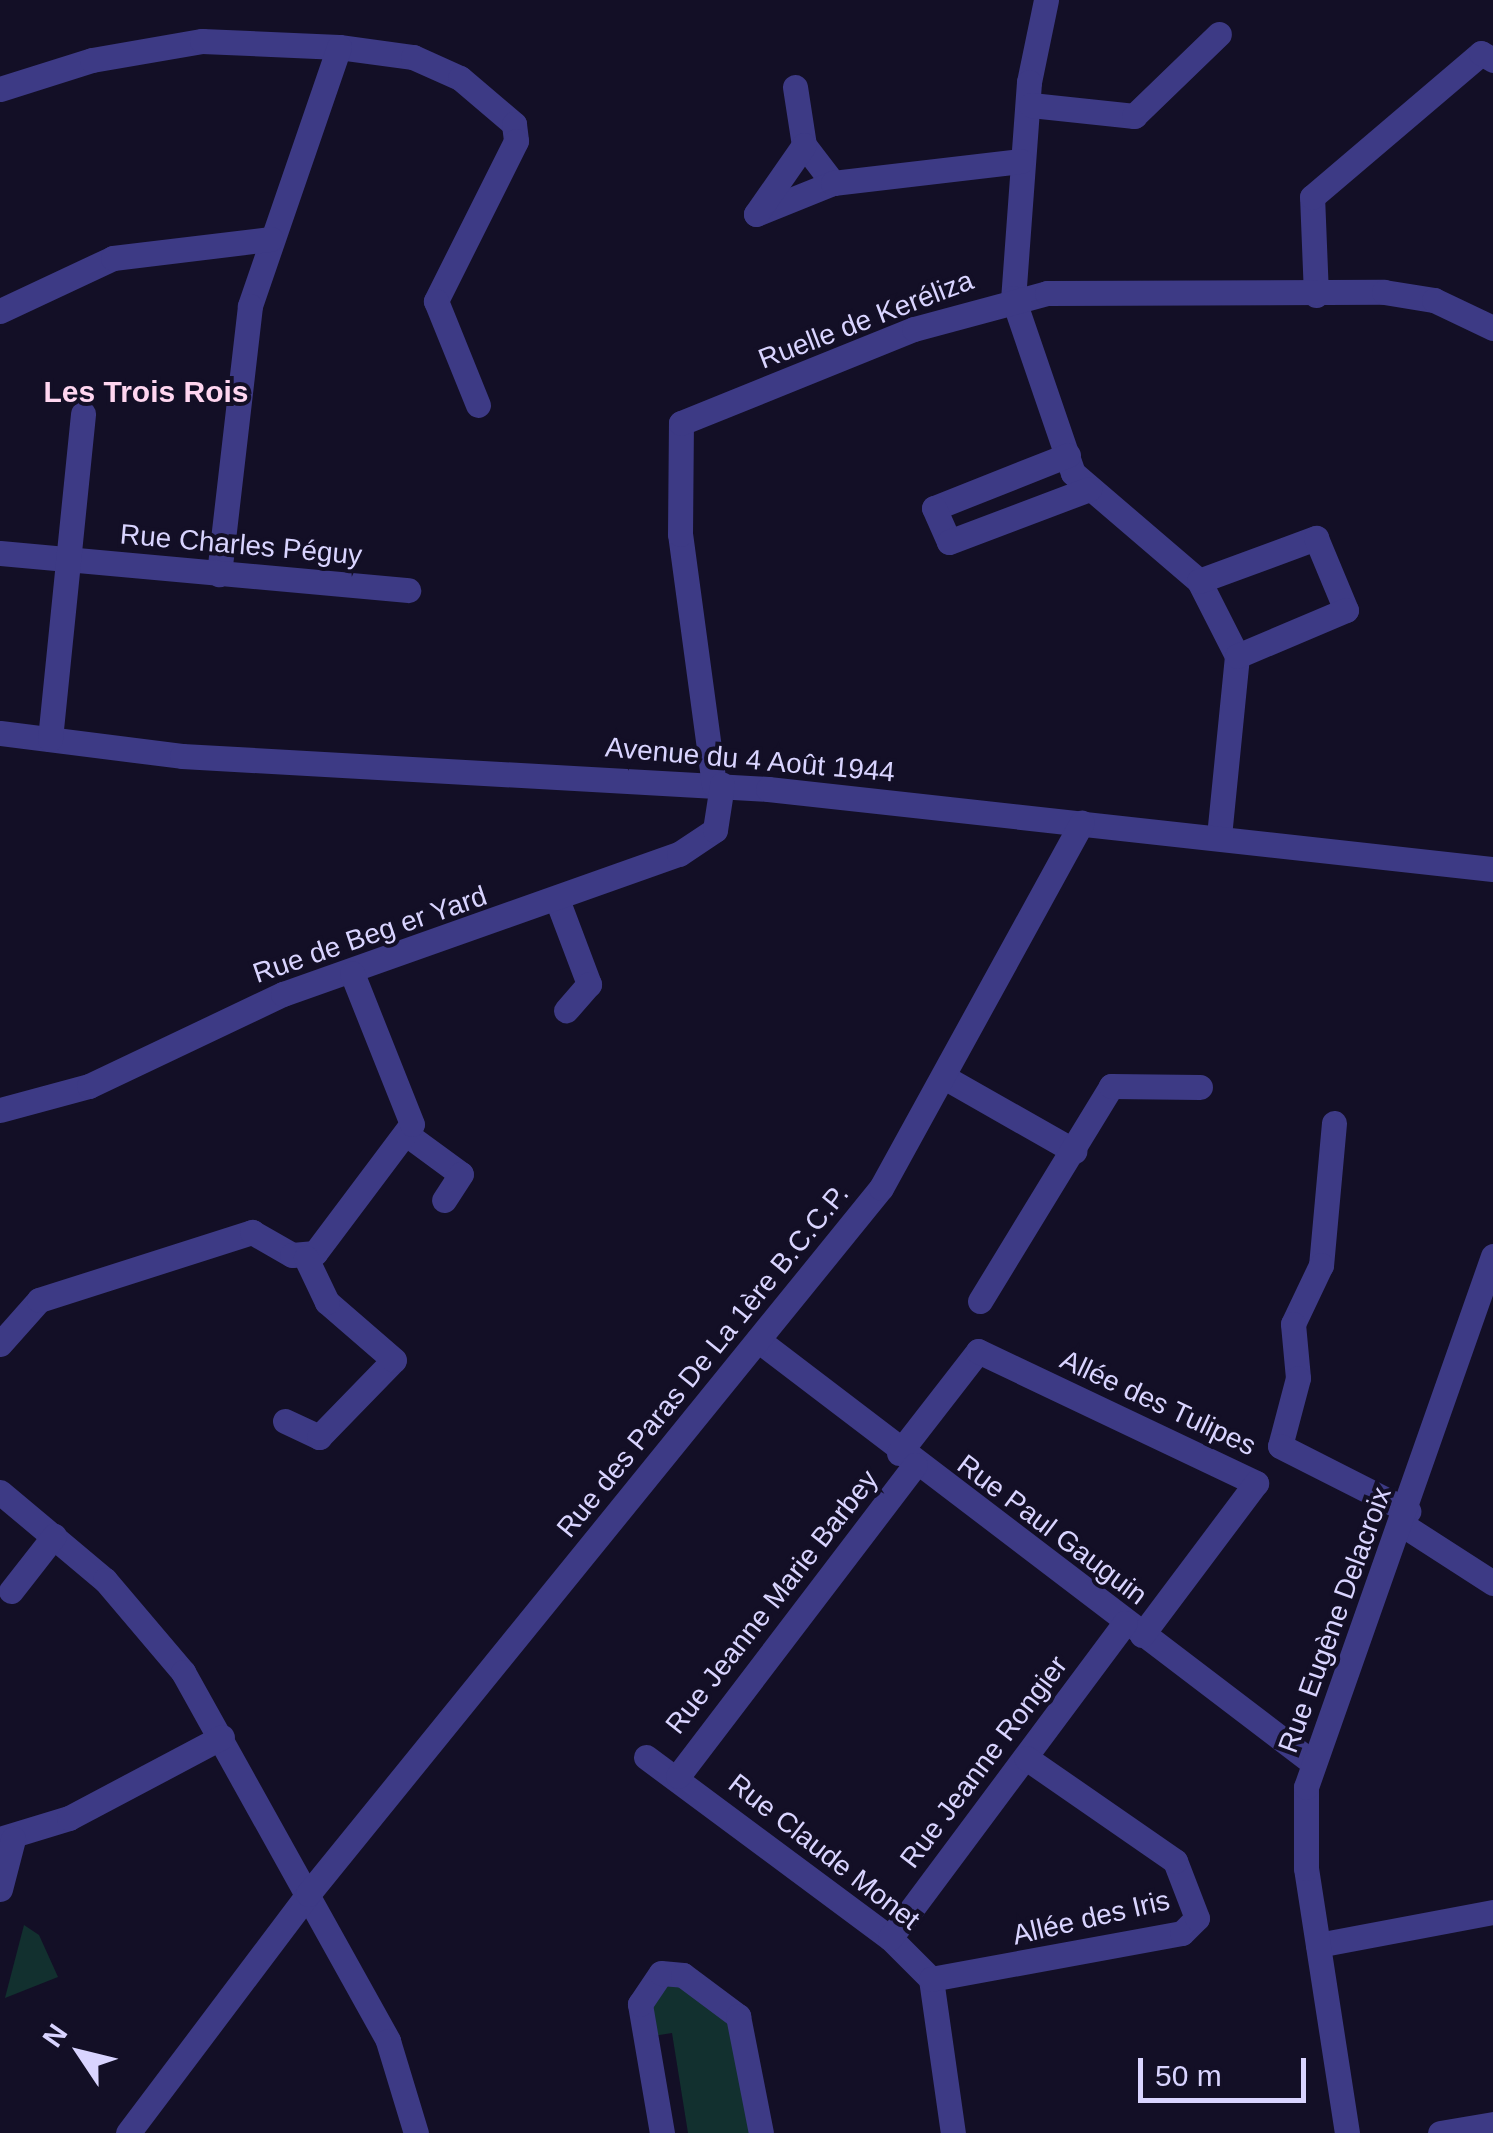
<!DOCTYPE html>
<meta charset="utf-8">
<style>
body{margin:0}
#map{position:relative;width:1493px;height:2133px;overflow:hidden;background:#130f26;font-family:Arial,sans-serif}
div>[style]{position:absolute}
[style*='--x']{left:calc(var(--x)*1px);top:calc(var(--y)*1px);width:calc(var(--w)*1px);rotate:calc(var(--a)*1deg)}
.green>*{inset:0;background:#12302f}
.minor>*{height:25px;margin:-12.5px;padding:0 12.5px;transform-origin:12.5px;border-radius:12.5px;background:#3d3a85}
span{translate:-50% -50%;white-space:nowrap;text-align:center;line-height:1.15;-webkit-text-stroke:8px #130f26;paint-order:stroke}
.street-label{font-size:28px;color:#d9d4ff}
.neighbourhood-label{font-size:30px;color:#ffd6f0;font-weight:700}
.north{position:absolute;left:30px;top:2003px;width:100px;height:100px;-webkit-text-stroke:8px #130f26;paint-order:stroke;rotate:305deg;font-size:28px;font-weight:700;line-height:40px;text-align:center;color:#d9d4ff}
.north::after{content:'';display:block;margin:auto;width:35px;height:45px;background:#d9d4ff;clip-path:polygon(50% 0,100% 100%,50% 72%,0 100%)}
.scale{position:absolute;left:1138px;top:2058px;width:168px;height:45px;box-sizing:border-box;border:5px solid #d9d4ff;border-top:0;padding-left:12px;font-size:30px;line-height:35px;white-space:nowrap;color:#d9d4ff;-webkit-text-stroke:8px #130f26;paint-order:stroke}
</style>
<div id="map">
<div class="green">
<i style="clip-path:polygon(24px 1925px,39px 1935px,58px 1977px,5px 1998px)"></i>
<i style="clip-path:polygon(678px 1981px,730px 2018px,754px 2133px,688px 2133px,672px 2033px,653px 2036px,648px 1998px,660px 1983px)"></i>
</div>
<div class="minor">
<i style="--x:1046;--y:0;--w:84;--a:101.7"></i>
<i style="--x:1029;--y:82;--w:217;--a:94.2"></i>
<i style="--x:1013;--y:298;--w:185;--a:71.1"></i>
<i style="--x:1073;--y:473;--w:166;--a:40.6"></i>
<i style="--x:1199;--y:581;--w:84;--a:63.1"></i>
<i style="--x:1237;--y:656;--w:180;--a:95.7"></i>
<i style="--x:339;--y:47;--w:75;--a:7.7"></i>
<i style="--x:413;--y:57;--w:51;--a:24.1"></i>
<i style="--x:460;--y:78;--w:71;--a:40.4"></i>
<i style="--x:514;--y:124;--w:17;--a:83"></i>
<i style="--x:516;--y:141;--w:179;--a:116.6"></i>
<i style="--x:436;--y:301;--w:112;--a:68"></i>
<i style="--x:795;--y:87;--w:59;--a:81.2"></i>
<i style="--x:804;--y:145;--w:48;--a:52.7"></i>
<i style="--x:833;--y:183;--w:83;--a:158.1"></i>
<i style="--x:756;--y:214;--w:84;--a:-55.2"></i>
<i style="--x:0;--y:89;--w:96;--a:-17.5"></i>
<i style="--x:92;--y:60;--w:112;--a:-9.8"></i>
<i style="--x:202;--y:41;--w:137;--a:2.5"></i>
<i style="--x:339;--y:47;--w:274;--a:109"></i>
<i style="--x:250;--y:306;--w:270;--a:96.6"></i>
<i style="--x:1031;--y:105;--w:104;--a:6.1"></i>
<i style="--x:1134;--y:116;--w:118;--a:-44"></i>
<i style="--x:833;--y:183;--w:189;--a:-6.7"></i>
<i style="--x:1316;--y:295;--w:98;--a:-92.3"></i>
<i style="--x:1312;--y:197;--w:222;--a:-40.4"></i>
<i style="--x:1481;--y:53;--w:14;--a:30"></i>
<i style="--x:0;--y:311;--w:125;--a:-25.1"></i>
<i style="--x:113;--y:258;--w:159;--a:-6.9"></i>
<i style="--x:1068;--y:455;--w:144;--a:158.4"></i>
<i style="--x:934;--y:508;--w:37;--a:66"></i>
<i style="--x:949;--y:542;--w:150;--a:-20.7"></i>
<i style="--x:0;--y:553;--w:410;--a:5.2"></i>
<i style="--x:1199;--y:581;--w:125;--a:-20.2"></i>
<i style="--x:1316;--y:538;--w:78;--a:67.4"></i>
<i style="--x:1346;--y:610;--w:118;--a:157.1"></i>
<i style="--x:0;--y:733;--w:183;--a:7.2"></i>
<i style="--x:182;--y:756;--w:587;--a:3.22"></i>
<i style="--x:768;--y:789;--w:729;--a:6.3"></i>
<i style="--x:50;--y:739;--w:327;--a:-84.2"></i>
<i style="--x:714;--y:785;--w:253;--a:-97.7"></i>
<i style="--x:680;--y:534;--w:111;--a:-89.5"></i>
<i style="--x:681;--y:423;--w:251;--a:-22"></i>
<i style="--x:914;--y:329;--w:138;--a:-15.1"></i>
<i style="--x:1047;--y:293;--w:337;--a:-0.2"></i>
<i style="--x:1384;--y:292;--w:51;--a:9.1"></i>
<i style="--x:1434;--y:300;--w:65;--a:25.4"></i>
<i style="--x:558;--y:902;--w:88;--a:69.3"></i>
<i style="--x:589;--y:984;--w:35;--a:131"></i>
<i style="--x:944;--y:1077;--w:150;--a:29.6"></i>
<i style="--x:0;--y:1110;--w:92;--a:-15.1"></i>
<i style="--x:89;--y:1086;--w:215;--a:-25.4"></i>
<i style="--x:283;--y:994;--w:420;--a:-19.5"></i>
<i style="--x:679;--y:854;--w:43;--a:-33.7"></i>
<i style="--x:715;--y:830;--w:46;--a:-81.2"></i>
<i style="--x:1334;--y:1123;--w:143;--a:95.2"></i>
<i style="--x:1321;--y:1265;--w:65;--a:115.4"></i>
<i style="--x:1293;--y:1324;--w:54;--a:84.7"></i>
<i style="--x:1298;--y:1378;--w:70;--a:104.8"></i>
<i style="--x:1280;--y:1446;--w:144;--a:26.9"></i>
<i style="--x:409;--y:1136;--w:64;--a:36.2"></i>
<i style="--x:461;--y:1174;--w:31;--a:123"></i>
<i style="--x:980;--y:1301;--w:252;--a:-58.6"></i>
<i style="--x:1111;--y:1086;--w:89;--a:0.6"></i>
<i style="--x:758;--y:1340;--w:698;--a:37.31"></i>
<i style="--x:0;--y:1344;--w:59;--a:-48.4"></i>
<i style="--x:39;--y:1300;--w:224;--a:-17.7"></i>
<i style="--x:252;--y:1232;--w:46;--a:29.9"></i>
<i style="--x:292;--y:1255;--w:23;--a:-5"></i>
<i style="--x:315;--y:1253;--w:161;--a:-53.1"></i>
<i style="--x:412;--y:1124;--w:162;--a:-111.7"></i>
<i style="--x:285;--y:1421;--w:38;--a:25"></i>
<i style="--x:319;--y:1437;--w:107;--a:-45.8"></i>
<i style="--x:394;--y:1360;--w:89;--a:-139.1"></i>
<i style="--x:327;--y:1302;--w:49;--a:-115.5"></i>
<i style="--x:899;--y:1453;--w:129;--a:-52.2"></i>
<i style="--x:978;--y:1351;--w:308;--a:25.4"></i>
<i style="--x:1256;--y:1483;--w:190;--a:126.9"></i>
<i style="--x:0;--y:1492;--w:137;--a:40"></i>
<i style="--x:105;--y:1580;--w:121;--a:49.7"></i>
<i style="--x:183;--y:1672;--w:422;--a:60.9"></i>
<i style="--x:388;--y:2041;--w:96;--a:73.1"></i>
<i style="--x:1403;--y:1525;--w:107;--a:32.8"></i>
<i style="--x:11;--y:1591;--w:70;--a:-52"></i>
<i style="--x:646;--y:1757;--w:304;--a:36.6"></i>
<i style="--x:890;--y:1938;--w:58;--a:45"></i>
<i style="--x:931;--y:1979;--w:156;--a:81.9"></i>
<i style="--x:678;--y:1776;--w:391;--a:-52.7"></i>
<i style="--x:0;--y:1839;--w:72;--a:-16.9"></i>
<i style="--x:69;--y:1818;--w:173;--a:-27.9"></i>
<i style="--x:0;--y:1889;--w:52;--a:-75.4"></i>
<i style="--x:890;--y:1938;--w:393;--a:-53.3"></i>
<i style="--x:1318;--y:1945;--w:178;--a:-10.7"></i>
<i style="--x:931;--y:1979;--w:255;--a:-10.4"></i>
<i style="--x:1182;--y:1933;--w:21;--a:-45"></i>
<i style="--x:1197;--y:1918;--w:61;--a:-111.1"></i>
<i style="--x:1175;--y:1861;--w:181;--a:-145.3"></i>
<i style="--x:128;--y:2133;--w:299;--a:-53"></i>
<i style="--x:308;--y:1894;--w:909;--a:-50.94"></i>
<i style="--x:881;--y:1188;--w:417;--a:-61.2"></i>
<i style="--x:662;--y:2133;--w:131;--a:-99.7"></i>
<i style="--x:640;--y:2004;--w:37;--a:-56"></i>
<i style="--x:661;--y:1973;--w:22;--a:5"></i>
<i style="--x:683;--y:1975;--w:69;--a:36.7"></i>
<i style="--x:738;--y:2016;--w:119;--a:78.9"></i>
<i style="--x:1347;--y:2133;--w:268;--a:-98.8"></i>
<i style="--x:1306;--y:1868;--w:81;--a:-90"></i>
<i style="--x:1306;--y:1787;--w:563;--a:-70.6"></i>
<i style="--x:1440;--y:2133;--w:54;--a:-9.6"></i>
</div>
<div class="street-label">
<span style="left:866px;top:320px;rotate:-21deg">Ruelle de Keréliza</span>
<span style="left:241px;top:545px;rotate:5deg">Rue Charles Péguy</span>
<span style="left:750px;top:760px;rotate:5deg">Avenue du 4 Août 1944</span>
<span style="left:370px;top:935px;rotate:-19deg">Rue de Beg er Yard</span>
<span style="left:703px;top:1361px;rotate:-51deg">Rue des Paras De La 1ère B.C.C.P.</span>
<span style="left:1158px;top:1403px;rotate:25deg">Allée des Tulipes</span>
<span style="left:1052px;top:1530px;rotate:37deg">Rue Paul Gauguin</span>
<span style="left:772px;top:1602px;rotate:-52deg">Rue Jeanne Marie Barbey</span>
<span style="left:1335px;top:1620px;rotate:-70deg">Rue Eugène Delacroix</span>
<span style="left:984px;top:1762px;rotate:-53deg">Rue Jeanne Rongier</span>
<span style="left:824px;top:1852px;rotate:38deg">Rue Claude Monet</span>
<span style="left:1091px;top:1918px;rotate:-13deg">Allée des Iris</span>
</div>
<div class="neighbourhood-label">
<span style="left:146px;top:392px">Les Trois Rois</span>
</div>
<div class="north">N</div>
<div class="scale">50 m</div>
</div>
